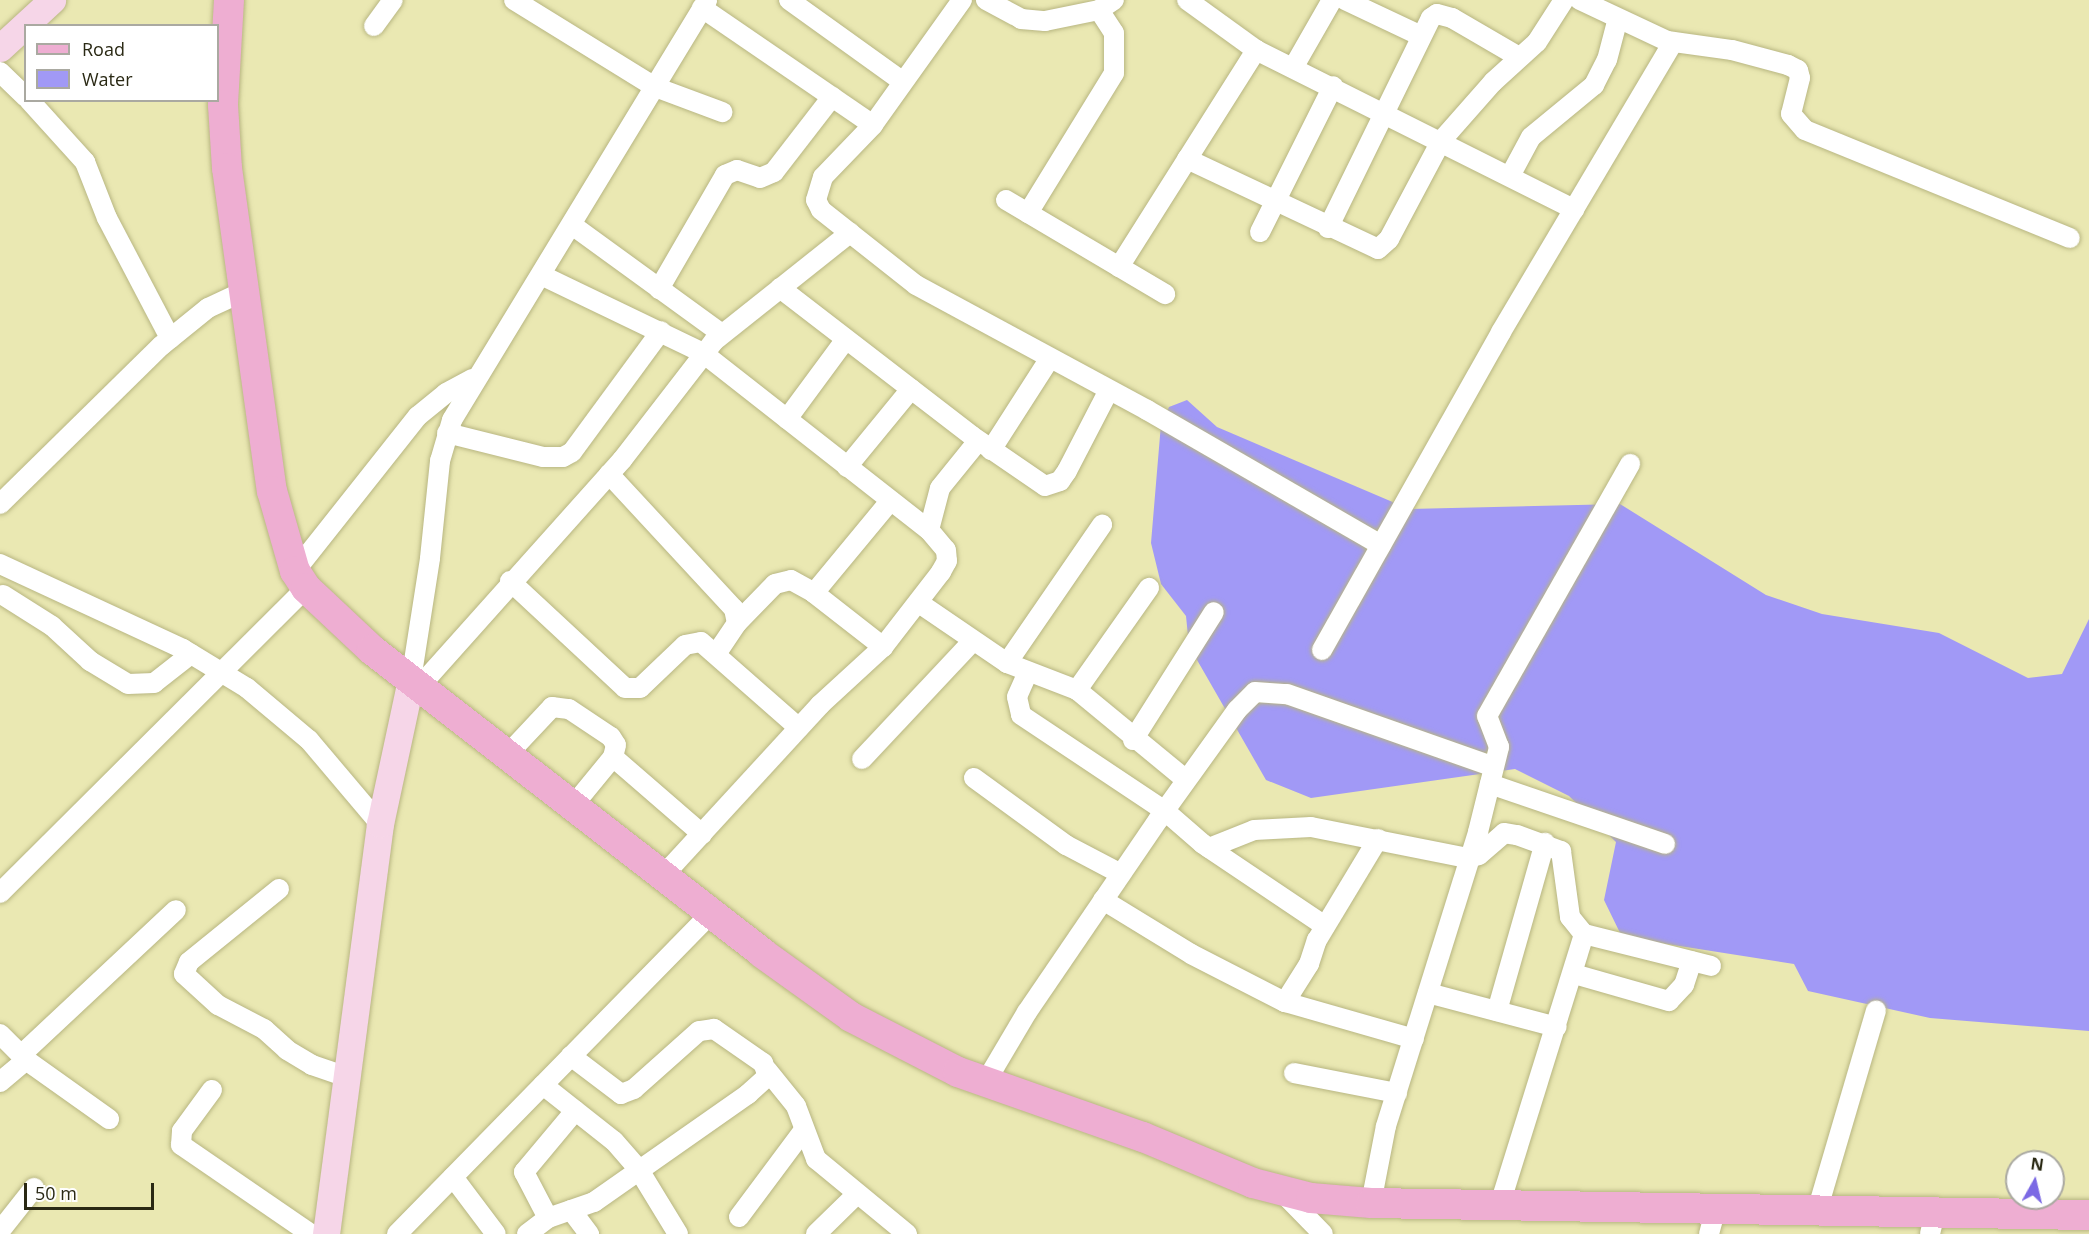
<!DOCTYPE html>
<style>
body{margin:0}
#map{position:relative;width:2089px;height:1234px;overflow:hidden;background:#eae8b2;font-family:"Open Sans",sans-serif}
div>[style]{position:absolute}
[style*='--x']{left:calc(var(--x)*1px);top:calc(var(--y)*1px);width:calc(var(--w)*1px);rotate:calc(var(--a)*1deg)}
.water>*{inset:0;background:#a199f6}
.roads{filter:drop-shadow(0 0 2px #b8b682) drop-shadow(0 0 2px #b8b682)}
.street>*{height:20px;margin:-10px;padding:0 10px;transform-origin:10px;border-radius:10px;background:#fff}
.secondary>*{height:27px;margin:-13.5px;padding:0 13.5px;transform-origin:13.5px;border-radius:13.5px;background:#f6d6e8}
.primary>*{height:30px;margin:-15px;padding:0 15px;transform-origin:15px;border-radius:15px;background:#eeaed2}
span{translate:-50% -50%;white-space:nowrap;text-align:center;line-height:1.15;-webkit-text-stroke:6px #fff;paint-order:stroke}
.legend{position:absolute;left:24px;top:24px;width:195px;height:78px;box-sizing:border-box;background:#fff;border:2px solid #aaa9a1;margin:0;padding:8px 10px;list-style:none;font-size:18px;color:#2a2914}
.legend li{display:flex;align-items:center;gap:12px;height:30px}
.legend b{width:30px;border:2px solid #aaa9a1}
.north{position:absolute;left:2005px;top:1150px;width:60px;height:60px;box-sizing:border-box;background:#fff;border:2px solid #aaa9a1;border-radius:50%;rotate:8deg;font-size:16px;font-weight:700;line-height:24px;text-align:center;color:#2a2914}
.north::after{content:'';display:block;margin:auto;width:21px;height:27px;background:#7b69e4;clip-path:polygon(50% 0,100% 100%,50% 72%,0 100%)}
.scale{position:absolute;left:24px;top:1183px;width:130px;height:27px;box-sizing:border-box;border:3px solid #2a2914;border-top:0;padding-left:8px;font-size:18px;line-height:21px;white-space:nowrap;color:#2a2914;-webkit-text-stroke:4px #fff;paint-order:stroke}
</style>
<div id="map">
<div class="water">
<i style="clip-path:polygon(1187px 400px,1217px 427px,1409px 509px,1620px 504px,1766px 595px,1822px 614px,1939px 633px,2028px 678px,2062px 674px,2089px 619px,2089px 1031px,1930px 1018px,1808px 991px,1794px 964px,1622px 937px,1604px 900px,1616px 842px,1569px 796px,1515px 769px,1311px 798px,1266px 780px,1189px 646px,1186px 616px,1161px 584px,1151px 543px,1161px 424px,1169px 407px)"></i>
</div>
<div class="roads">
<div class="street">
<i style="--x:514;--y:0;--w:166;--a:31.7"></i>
<i style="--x:655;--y:87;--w:72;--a:20.5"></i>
<i style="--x:789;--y:0;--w:140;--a:35.7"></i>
<i style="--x:962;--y:0;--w:153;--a:125.5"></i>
<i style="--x:873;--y:125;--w:72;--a:133.9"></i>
<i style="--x:823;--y:177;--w:24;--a:107"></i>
<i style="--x:816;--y:200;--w:11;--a:63"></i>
<i style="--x:821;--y:210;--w:121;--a:38.3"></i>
<i style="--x:916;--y:285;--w:263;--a:28.4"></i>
<i style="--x:1147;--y:410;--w:270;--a:30"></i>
<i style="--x:986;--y:0;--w:40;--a:28"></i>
<i style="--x:1021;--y:19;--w:24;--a:5"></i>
<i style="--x:1045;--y:21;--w:55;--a:-11.5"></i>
<i style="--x:1099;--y:10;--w:18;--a:-34"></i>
<i style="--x:1187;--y:0;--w:85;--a:35.9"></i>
<i style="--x:1256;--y:50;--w:356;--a:26.6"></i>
<i style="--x:1345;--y:0;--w:84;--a:25.3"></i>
<i style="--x:1580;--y:0;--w:96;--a:25.2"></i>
<i style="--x:1667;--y:41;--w:66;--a:7.9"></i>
<i style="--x:1732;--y:50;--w:58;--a:15"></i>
<i style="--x:1788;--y:65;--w:11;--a:27"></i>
<i style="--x:1798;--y:70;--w:8;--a:76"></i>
<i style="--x:1800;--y:78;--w:37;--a:104"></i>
<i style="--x:1791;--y:114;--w:21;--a:49"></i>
<i style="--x:1805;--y:130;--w:286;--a:22.2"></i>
<i style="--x:702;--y:8;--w:207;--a:34.4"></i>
<i style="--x:374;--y:26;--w:32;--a:-54"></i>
<i style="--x:1293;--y:68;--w:78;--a:-60.2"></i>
<i style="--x:0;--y:72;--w:36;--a:44"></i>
<i style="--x:29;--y:100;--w:84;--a:47.9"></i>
<i style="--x:85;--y:162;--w:60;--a:68.6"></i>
<i style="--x:107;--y:218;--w:136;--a:62.3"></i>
<i style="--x:1187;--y:159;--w:211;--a:25.2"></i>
<i style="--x:1378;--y:249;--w:15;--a:-42"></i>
<i style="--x:1389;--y:239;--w:111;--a:-62"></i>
<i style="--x:1441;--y:141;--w:79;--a:-48.6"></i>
<i style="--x:1493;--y:82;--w:59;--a:-42.3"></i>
<i style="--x:1537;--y:42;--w:50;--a:-57.3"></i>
<i style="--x:1510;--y:176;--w:44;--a:-61.7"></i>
<i style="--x:1531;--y:137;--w:82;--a:-39.5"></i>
<i style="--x:1594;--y:85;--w:28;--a:-63"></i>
<i style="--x:1607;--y:60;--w:43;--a:-75.3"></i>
<i style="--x:1006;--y:200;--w:185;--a:30.6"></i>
<i style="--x:1028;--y:213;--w:164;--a:-58.4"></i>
<i style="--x:1114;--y:73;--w:40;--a:-90"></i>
<i style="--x:1114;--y:33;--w:27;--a:-123"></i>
<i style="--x:572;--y:225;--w:185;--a:36"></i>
<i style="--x:1328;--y:228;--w:234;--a:-63.9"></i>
<i style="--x:1431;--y:18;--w:7;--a:-34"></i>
<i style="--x:1437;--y:14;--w:16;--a:15"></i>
<i style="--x:1452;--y:18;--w:78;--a:30.2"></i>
<i style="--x:1260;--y:232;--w:163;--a:-63.4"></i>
<i style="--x:1119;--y:267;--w:257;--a:-57.7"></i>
<i style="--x:541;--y:275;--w:180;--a:25.7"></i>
<i style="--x:703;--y:353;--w:287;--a:38.1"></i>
<i style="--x:929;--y:530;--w:26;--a:50"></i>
<i style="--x:946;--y:550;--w:11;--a:85"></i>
<i style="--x:947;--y:561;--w:13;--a:119"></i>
<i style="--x:941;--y:572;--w:95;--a:127.7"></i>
<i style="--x:883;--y:647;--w:86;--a:137.4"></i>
<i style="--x:820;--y:705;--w:232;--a:132.6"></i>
<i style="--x:780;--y:288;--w:242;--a:37.6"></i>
<i style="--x:972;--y:436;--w:88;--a:34.4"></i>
<i style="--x:1045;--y:486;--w:16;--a:-18"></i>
<i style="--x:1060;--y:481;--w:12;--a:-55"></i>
<i style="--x:1067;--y:471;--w:91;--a:-62.6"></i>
<i style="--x:659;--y:289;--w:132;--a:-59.9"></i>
<i style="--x:725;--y:175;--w:13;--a:-23"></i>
<i style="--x:737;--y:170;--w:24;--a:19"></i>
<i style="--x:760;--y:178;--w:15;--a:-23"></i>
<i style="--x:774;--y:172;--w:95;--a:-52.3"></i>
<i style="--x:787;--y:419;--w:99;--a:-53.6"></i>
<i style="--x:447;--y:433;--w:99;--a:14"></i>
<i style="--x:543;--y:457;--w:20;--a:0"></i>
<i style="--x:563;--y:457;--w:10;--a:-29"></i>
<i style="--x:572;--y:452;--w:150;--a:-53.7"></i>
<i style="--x:991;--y:450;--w:109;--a:-57.3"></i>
<i style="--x:847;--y:467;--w:101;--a:-50.6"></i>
<i style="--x:609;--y:474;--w:184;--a:47.2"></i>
<i style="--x:734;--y:609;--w:14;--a:78"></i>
<i style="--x:737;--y:623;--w:36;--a:124"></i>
<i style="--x:0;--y:504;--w:226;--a:-44.5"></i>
<i style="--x:161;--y:346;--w:60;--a:-39"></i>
<i style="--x:208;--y:308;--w:40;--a:-25"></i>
<i style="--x:929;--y:530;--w:43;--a:-75.3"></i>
<i style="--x:940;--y:488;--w:60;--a:-51"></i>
<i style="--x:0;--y:564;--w:202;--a:24.9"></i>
<i style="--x:183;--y:649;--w:75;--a:31.4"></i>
<i style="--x:247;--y:688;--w:81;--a:40"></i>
<i style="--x:309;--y:740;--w:110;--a:49.8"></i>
<i style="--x:295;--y:571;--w:198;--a:-51.6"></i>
<i style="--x:418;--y:416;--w:36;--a:-39"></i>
<i style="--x:446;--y:393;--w:30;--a:-28"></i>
<i style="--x:510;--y:581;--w:157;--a:42.9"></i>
<i style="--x:625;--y:688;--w:15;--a:0"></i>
<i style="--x:640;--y:688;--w:62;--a:-43.7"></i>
<i style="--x:685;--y:645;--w:16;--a:-11"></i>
<i style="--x:701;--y:642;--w:130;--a:41.3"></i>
<i style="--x:814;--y:593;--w:119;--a:-50.4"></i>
<i style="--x:3;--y:595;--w:58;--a:32.3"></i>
<i style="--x:52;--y:626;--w:52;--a:42.6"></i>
<i style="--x:90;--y:661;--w:44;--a:31.2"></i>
<i style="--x:128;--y:684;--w:26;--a:-2"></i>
<i style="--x:154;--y:683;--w:47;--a:-38.1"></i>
<i style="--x:919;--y:603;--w:107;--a:34.3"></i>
<i style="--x:1007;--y:663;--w:75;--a:21.1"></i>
<i style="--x:1077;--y:690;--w:141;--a:39.5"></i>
<i style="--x:737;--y:623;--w:54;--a:-45.7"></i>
<i style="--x:775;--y:584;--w:16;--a:-14"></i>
<i style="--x:791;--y:580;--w:26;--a:29"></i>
<i style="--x:814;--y:593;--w:88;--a:38"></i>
<i style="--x:1322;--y:650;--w:365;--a:-60.6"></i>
<i style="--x:1501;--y:332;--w:337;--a:-59.3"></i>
<i style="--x:1007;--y:663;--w:168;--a:-55.5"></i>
<i style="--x:1028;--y:672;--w:27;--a:114"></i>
<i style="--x:1017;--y:697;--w:18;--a:77"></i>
<i style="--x:1021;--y:715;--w:173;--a:33.7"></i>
<i style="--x:1165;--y:811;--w:50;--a:41"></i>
<i style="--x:1203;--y:844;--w:147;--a:33.9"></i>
<i style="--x:411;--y:680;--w:123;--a:-81.1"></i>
<i style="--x:430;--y:558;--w:98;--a:-84.1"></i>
<i style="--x:440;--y:461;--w:43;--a:-73.7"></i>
<i style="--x:452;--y:420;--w:491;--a:-58.7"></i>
<i style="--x:419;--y:687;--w:305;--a:-48.2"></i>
<i style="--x:622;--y:460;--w:150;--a:-52.3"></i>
<i style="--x:714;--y:341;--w:174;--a:-38.5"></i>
<i style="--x:1077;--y:690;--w:125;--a:-54.8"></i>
<i style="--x:1133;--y:740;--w:151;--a:-57.7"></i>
<i style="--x:507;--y:755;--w:66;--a:-46.8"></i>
<i style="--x:552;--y:707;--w:17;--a:7"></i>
<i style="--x:569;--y:709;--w:50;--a:33.7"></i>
<i style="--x:611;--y:737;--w:9;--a:58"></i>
<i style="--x:616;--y:745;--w:12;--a:104"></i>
<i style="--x:613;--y:757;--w:65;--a:129.4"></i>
<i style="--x:613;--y:757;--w:118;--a:40.9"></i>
<i style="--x:862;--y:759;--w:162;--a:-46.8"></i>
<i style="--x:974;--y:778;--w:114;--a:36.1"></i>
<i style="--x:1066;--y:845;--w:62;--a:27.8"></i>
<i style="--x:1490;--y:784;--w:185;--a:18.9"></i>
<i style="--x:1209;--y:848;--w:48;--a:-21.8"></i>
<i style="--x:1254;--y:830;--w:57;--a:-3"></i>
<i style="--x:1311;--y:827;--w:160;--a:11.2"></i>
<i style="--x:1468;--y:858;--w:11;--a:-15"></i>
<i style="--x:1479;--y:855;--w:33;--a:-41"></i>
<i style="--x:1504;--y:833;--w:13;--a:9"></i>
<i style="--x:1517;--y:835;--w:47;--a:20"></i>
<i style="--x:1561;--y:851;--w:67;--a:82.2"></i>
<i style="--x:1570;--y:917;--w:22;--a:51"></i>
<i style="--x:1584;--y:934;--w:131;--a:14.1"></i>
<i style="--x:279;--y:889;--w:116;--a:141"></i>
<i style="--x:189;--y:962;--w:13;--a:113"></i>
<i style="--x:184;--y:974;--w:46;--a:42.4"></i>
<i style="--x:218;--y:1005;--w:52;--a:27.6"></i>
<i style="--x:264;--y:1029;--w:31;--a:42"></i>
<i style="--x:287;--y:1050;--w:29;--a:31"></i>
<i style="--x:312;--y:1065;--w:37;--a:19"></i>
<i style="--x:0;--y:893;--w:432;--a:-44.9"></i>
<i style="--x:1103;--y:900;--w:103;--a:31.5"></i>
<i style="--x:1191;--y:954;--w:106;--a:27.1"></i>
<i style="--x:1285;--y:1002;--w:134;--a:16"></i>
<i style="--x:1574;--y:974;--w:99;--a:15.9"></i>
<i style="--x:1669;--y:1001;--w:22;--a:-47"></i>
<i style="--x:1684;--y:985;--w:25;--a:-72"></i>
<i style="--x:1428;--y:993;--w:133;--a:14.8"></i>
<i style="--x:1285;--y:1002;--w:45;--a:-57.7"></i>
<i style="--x:1309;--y:964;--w:25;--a:-72"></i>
<i style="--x:1317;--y:940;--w:118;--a:-58.9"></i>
<i style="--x:1497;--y:1011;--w:175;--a:-74.1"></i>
<i style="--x:0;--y:1034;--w:37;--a:45"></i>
<i style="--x:26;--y:1060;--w:102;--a:35.4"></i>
<i style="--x:21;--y:1055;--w:212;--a:-43.1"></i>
<i style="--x:767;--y:1070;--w:46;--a:51.1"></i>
<i style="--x:796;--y:1106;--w:57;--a:69.3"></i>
<i style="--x:816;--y:1159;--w:118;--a:39.5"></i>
<i style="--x:1294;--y:1073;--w:105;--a:11"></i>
<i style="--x:0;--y:1082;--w:34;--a:-40"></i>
<i style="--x:985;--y:1083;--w:82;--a:-59.4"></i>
<i style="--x:1027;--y:1012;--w:232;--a:-55.7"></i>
<i style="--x:1158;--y:820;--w:135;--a:-54.3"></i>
<i style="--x:1237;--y:710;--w:25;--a:-45"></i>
<i style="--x:1255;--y:692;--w:32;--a:4"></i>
<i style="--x:1287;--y:694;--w:219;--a:19.4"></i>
<i style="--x:543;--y:1085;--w:90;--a:38.3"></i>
<i style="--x:614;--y:1141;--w:38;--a:49"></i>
<i style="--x:639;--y:1170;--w:75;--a:58.6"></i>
<i style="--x:212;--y:1090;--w:51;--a:126.2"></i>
<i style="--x:182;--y:1131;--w:14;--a:94"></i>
<i style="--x:181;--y:1145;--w:158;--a:34.4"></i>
<i style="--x:453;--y:1177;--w:71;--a:53"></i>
<i style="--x:1283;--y:1193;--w:57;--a:45.7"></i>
<i style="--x:1371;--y:1203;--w:78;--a:-79"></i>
<i style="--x:1386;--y:1126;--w:308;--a:-72.6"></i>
<i style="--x:1478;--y:832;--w:88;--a:-76.1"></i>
<i style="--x:1499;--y:747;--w:33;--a:-111"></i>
<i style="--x:1487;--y:716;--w:290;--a:-60.4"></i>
<i style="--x:1500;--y:1204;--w:283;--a:-72.7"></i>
<i style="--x:571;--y:1210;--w:30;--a:53"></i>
<i style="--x:1817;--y:1211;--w:209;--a:-73.6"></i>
<i style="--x:739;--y:1217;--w:107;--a:-53.3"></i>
<i style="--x:548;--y:1218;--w:52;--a:-117.6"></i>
<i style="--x:524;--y:1172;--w:80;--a:-50.1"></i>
<i style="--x:0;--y:1231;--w:55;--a:-51.7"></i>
<i style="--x:397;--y:1234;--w:449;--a:-45.6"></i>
<i style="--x:527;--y:1234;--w:26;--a:-37"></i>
<i style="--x:548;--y:1218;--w:49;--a:-19.2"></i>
<i style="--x:594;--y:1202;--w:188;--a:-35"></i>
<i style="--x:748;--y:1094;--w:27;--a:-42"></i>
<i style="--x:768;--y:1076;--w:14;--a:-111"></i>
<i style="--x:763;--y:1063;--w:60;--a:-145.2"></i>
<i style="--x:714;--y:1029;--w:15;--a:172"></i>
<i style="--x:699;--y:1031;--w:87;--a:138.3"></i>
<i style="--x:634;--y:1089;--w:14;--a:159"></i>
<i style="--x:621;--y:1094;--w:63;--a:-142.8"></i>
<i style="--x:816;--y:1234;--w:57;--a:-44.3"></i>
<i style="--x:1709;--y:1234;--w:28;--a:-75"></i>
<i style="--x:1930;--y:1234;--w:23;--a:-77"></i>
</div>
<div class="secondary">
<i style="--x:0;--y:48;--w:71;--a:-42.7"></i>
<i style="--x:326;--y:1234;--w:414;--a:-82.5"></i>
<i style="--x:380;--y:824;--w:147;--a:-77.9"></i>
</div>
<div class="primary">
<i style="--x:229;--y:0;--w:105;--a:93.3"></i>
<i style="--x:223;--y:105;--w:63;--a:86.4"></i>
<i style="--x:227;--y:168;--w:326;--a:82.1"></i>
<i style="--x:272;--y:491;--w:83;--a:74"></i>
<i style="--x:295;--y:571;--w:20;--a:57"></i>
<i style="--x:306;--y:588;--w:91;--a:43.2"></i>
<i style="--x:372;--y:650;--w:494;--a:37.8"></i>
<i style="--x:762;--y:953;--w:110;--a:35.7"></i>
<i style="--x:851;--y:1017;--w:120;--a:27.2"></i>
<i style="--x:958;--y:1072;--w:196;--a:19.4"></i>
<i style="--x:1143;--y:1137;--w:119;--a:22.7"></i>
<i style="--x:1253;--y:1183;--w:60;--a:14.5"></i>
<i style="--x:1311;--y:1198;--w:60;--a:4.8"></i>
<i style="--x:1371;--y:1203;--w:718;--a:0.96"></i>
</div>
</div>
<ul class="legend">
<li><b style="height:8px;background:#eeaed2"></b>Road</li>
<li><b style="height:16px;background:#a199f6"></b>Water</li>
</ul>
<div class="north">N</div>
<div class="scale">50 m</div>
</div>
